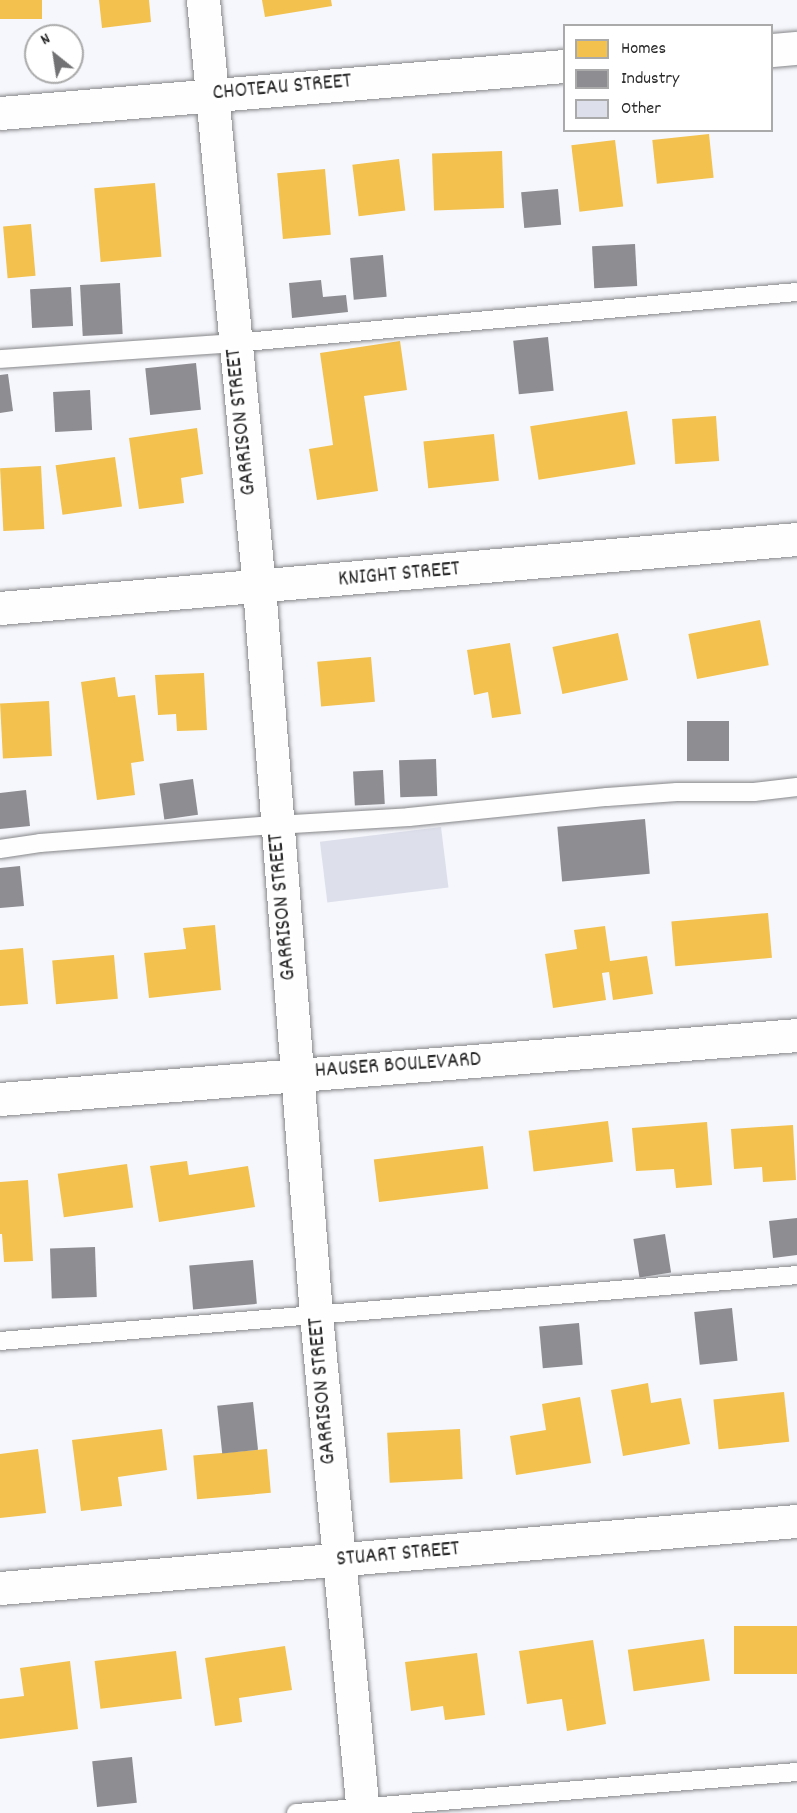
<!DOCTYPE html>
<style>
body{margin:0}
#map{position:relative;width:797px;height:1813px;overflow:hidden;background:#f6f7fc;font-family:Dekko,sans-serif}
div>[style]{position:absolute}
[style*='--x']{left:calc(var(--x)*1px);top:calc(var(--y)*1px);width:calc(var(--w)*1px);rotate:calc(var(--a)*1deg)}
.homes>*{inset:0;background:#f2c14e;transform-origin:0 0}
.industry>*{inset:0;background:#8d8d92;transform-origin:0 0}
.building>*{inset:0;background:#dddfeb;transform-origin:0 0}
.roads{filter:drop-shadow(0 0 2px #868789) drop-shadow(0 0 2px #868789)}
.service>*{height:18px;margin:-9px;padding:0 9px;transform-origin:9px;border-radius:9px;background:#fefeff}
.minor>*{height:33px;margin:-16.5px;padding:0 16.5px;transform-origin:16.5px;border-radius:16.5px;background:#fefeff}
span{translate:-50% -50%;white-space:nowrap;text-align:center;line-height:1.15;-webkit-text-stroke:6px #fff;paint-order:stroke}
.street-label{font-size:22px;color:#2b2b2b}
.legend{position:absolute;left:563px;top:24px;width:210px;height:108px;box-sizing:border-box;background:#fff;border:2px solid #aaa;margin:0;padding:8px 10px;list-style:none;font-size:18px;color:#2b2b2b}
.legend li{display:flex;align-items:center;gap:12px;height:30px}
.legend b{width:30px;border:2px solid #aaa}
.north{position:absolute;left:24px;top:24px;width:60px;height:60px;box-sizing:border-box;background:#fff;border:2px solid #aaa;border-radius:50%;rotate:330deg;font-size:16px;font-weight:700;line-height:24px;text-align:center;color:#2b2b2b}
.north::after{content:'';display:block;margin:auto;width:21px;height:27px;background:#727274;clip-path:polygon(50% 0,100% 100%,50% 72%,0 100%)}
</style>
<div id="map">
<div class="homes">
<i style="left:0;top:0;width:42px;height:19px"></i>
<i style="clip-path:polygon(99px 0,149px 0,151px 22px,102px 28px)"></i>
<i style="clip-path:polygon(262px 0,331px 0,332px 6px,265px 17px)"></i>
<i style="left:709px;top:134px;width:44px;height:57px;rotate:84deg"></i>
<i style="left:615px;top:140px;width:67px;height:44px;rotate:83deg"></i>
<i style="left:502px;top:151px;width:57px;height:70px;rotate:88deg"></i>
<i style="left:399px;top:159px;width:52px;height:47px;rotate:83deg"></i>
<i style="left:325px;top:169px;width:66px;height:48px;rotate:85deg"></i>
<i style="left:155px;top:183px;width:74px;height:61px;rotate:85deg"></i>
<i style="left:31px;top:224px;width:52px;height:28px;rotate:85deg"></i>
<i style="clip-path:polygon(400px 341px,407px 390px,364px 396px,378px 491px,317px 500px,309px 449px,333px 445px,320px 353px)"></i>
<i style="left:627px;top:411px;width:54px;height:98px;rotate:81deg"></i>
<i style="left:716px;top:416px;width:45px;height:44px;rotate:86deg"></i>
<i style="clip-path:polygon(197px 428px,203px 474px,181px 478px,184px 503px,139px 509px,129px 438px)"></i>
<i style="left:494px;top:434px;width:47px;height:71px;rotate:84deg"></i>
<i style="left:115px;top:457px;width:50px;height:60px;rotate:82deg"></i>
<i style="left:41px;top:466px;width:63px;height:41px;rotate:87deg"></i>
<i style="left:760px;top:620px;width:46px;height:73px;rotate:79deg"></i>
<i style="left:618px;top:633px;width:48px;height:67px;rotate:78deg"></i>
<i style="clip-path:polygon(510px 643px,521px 714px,492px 718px,488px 692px,474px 695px,467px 650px)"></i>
<i style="left:371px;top:657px;width:45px;height:54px;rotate:85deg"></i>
<i style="clip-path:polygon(204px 673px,207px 730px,177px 731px,176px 714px,158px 715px,155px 675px)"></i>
<i style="clip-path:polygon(115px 677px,118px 697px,135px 695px,144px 761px,131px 763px,135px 795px,97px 800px,81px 682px)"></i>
<i style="left:49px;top:701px;width:55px;height:49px;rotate:87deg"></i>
<i style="left:768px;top:913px;width:45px;height:97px;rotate:85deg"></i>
<i style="clip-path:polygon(215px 925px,221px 990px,149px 998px,144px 953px,186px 949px,183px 928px)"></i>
<i style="clip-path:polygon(605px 926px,610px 961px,647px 956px,653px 994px,613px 1000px,609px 972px,602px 973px,606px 1000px,553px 1008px,545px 954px,577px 949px,574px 930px)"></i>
<i style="clip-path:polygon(23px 948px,28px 1004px,0 1006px,0 950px)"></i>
<i style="left:114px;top:955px;width:44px;height:62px;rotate:85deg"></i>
<i style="left:608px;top:1121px;width:41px;height:80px;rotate:83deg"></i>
<i style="clip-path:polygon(707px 1122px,712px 1185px,676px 1188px,674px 1169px,636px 1171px,632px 1128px)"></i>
<i style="clip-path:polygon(793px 1125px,796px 1180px,763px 1182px,762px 1167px,734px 1169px,731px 1129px)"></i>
<i style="left:483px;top:1146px;width:43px;height:110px;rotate:83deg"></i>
<i style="clip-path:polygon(187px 1161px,189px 1175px,248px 1166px,255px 1207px,159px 1222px,150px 1166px)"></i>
<i style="left:127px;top:1164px;width:44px;height:70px;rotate:82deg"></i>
<i style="clip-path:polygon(28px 1180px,33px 1261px,4px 1262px,2px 1234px,0 1234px,0 1182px)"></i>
<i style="clip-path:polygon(648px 1383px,651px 1403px,681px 1398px,690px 1444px,623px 1456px,611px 1390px)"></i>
<i style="left:784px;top:1392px;width:50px;height:71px;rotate:84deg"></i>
<i style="clip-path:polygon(580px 1397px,591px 1463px,516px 1475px,510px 1436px,546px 1430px,542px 1404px)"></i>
<i style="clip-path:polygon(162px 1429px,167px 1470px,118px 1477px,122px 1506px,81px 1511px,72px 1440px)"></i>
<i style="left:460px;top:1429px;width:50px;height:73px;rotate:87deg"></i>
<i style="clip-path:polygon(38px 1449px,46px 1513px,0 1518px,0 1454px)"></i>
<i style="left:267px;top:1449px;width:44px;height:74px;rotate:85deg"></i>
<i style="left:797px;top:1626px;width:48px;height:63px;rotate:90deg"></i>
<i style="left:704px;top:1639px;width:42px;height:77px;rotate:82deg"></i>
<i style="clip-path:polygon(593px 1640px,606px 1724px,567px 1731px,562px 1699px,527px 1704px,519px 1651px)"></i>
<i style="clip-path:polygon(285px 1646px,292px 1690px,239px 1698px,242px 1722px,215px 1726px,205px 1658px)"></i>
<i style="left:176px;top:1651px;width:48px;height:82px;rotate:83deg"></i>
<i style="clip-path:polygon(477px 1653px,485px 1715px,445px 1720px,443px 1706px,411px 1711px,405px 1662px)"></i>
<i style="clip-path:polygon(70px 1661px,78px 1729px,0 1739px,0 1699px,24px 1696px,20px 1668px)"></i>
</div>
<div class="industry">
<i style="left:558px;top:189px;width:36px;height:37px;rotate:85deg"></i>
<i style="left:635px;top:244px;width:42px;height:43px;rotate:87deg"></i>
<i style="left:383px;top:255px;width:42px;height:33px;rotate:85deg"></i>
<i style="clip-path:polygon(321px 280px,323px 297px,346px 295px,348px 312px,292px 318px,289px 283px)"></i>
<i style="left:120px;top:283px;width:51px;height:40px;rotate:87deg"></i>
<i style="left:71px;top:287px;width:39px;height:41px;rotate:87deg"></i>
<i style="left:548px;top:337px;width:54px;height:35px;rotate:84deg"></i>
<i style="left:196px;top:363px;width:47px;height:51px;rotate:84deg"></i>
<i style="clip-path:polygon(8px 374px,13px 411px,0 413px,0 375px)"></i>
<i style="left:90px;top:390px;width:40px;height:37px;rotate:87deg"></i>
<i style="left:729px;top:721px;width:40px;height:42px;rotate:90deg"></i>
<i style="left:436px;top:759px;width:37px;height:37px;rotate:88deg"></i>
<i style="left:383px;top:770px;width:34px;height:30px;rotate:87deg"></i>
<i style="left:193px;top:779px;width:36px;height:34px;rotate:82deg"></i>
<i style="clip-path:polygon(26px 790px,30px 826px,0 829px,0 793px)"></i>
<i style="left:645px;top:819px;width:55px;height:88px;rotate:85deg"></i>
<i style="clip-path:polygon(20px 866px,24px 906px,0 908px,0 868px)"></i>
<i style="clip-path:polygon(797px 1218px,797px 1255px,773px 1258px,769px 1221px)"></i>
<i style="left:665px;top:1234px;width:39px;height:32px;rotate:81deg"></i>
<i style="left:95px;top:1247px;width:50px;height:45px;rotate:88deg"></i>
<i style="left:253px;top:1260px;width:44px;height:64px;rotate:85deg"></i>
<i style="left:732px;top:1308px;width:53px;height:38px;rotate:84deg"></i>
<i style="left:579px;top:1323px;width:42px;height:40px;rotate:85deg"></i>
<i style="left:253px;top:1402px;width:48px;height:36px;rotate:84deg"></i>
<i style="left:132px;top:1757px;width:46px;height:40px;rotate:84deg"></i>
</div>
<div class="building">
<i style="left:441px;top:827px;width:61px;height:122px;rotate:83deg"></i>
</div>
<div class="roads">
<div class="service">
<i style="--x:0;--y:359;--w:235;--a:-3.9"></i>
<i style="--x:234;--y:343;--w:565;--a:-5.18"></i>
<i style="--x:0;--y:849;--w:40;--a:-8.5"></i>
<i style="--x:40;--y:843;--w:237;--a:-4.4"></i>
<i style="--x:276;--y:825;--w:133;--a:-3.4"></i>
<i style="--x:409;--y:817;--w:199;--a:-5.8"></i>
<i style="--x:607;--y:797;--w:70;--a:-4.1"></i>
<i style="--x:677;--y:792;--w:77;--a:0"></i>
<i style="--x:754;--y:792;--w:43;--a:-6.6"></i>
<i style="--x:0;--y:1341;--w:800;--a:-4.73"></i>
<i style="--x:296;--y:1813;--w:503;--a:-4.68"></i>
</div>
<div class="minor">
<i style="--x:203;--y:0;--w:590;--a:84.55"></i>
<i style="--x:259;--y:587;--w:730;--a:85.52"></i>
<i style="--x:316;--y:1315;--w:500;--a:84.61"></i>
<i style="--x:772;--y:50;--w:25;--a:-5"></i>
<i style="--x:0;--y:113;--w:566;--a:-4.76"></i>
<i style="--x:0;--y:608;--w:800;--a:-4.95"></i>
<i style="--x:0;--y:1099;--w:800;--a:-4.59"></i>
<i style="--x:0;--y:1588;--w:800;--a:-4.81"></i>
</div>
</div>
<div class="street-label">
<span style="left:282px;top:88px;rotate:-5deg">CHOTEAU STREET</span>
<span style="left:242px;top:422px;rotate:-96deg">GARRISON STREET</span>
<span style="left:399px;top:575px;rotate:-5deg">KNIGHT STREET</span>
<span style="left:283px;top:907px;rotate:-95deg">GARRISON STREET</span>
<span style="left:398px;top:1066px;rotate:-4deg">HAUSER BOULEVARD</span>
<span style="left:323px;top:1391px;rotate:-95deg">GARRISON STREET</span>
<span style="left:398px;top:1555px;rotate:-5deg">STUART STREET</span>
</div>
<ul class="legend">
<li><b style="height:16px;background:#f2c14e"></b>Homes</li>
<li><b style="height:16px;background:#8d8d92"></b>Industry</li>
<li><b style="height:16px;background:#dddfeb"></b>Other</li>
</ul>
<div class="north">N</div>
</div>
